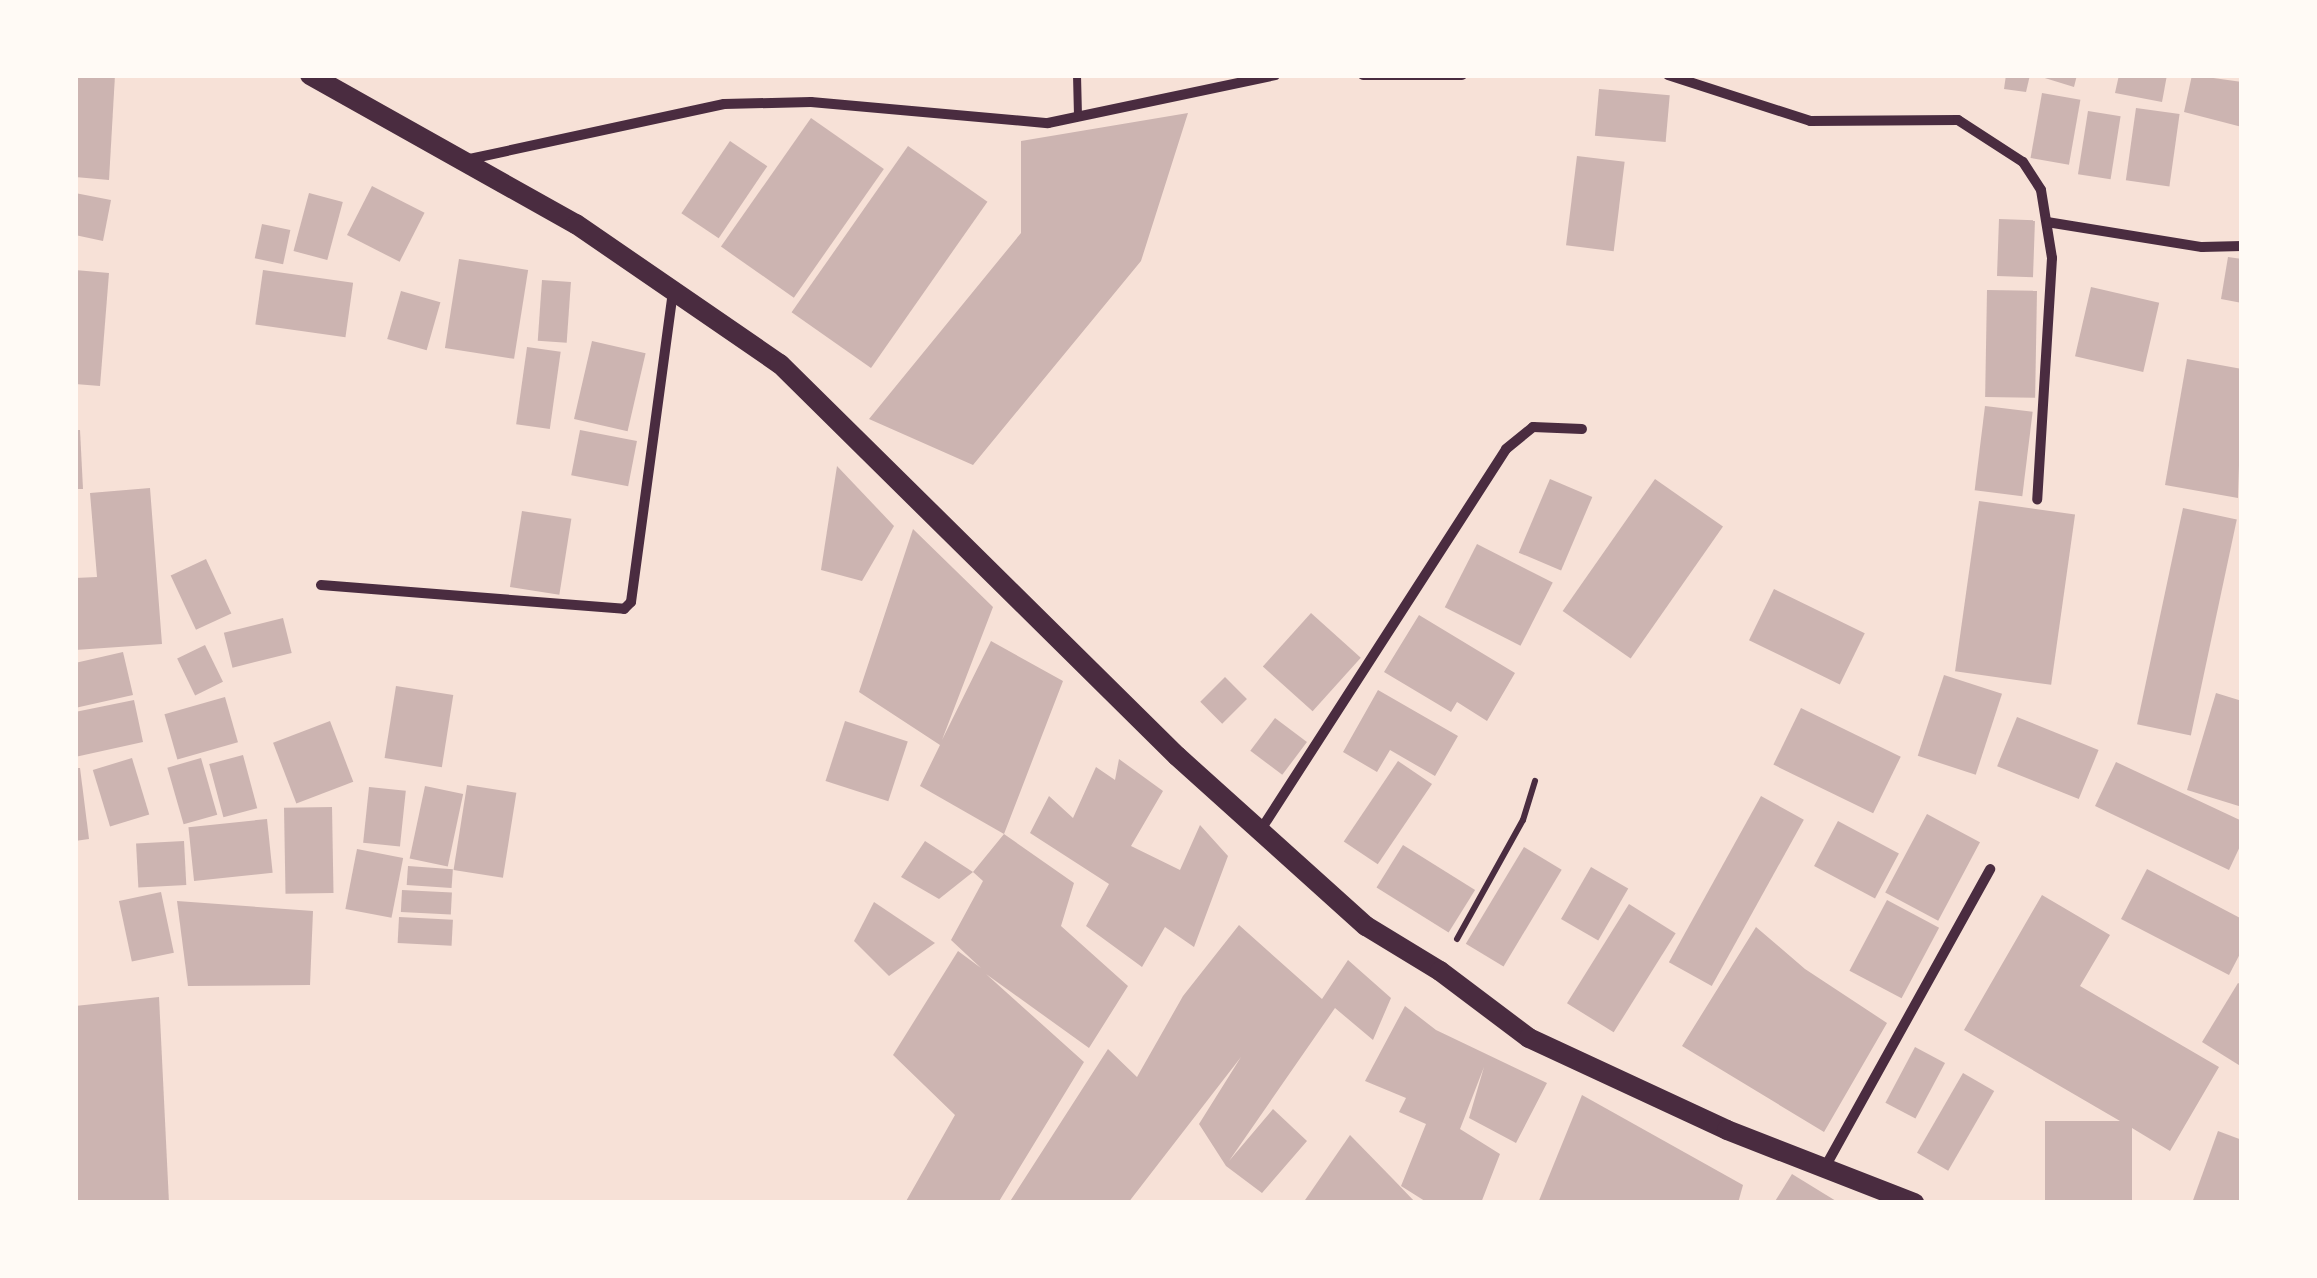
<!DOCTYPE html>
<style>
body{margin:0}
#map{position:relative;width:2317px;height:1278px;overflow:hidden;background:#f7e1d7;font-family:"Varela Round",sans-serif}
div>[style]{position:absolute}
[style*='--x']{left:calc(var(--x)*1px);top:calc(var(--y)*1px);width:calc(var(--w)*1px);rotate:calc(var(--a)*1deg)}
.building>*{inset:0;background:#ccb4b1;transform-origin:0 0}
.path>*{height:6px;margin:-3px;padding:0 3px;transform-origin:3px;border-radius:3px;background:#4a2c40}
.service>*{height:8px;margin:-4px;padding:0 4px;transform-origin:4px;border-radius:4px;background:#4a2c40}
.minor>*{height:10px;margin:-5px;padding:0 5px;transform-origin:5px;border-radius:5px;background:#4a2c40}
.secondary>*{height:20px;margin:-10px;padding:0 10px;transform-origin:10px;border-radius:10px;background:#4a2c40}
span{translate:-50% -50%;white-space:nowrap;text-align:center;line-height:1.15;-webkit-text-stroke:10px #fffaf5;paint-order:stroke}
.frame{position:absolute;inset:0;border:78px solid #fffaf5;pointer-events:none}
</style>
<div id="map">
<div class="building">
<i style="clip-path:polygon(75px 75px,115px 75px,109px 180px,75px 177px)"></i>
<i style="clip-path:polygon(2006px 75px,2030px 75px,2026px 92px,2004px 89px)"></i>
<i style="clip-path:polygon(2035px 75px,2077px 75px,2074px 87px)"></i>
<i style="clip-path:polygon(2119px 75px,2167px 75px,2162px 102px,2115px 93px)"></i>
<i style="clip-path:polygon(2192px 75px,2242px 82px,2242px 127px,2184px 112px)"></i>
<i style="left:1599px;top:89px;width:71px;height:47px;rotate:5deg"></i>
<i style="left:2042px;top:93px;width:39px;height:66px;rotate:10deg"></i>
<i style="left:2136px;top:108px;width:44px;height:73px;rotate:8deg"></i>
<i style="left:2088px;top:111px;width:33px;height:64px;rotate:9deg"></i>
<i style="clip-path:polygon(1188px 113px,1141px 261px,973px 465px,869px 419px,1021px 233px,1021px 141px)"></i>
<i style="left:811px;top:118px;width:89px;height:157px;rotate:35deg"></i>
<i style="left:730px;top:141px;width:45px;height:87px;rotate:34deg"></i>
<i style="left:908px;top:146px;width:97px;height:203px;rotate:35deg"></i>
<i style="left:1577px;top:156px;width:48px;height:90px;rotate:7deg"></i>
<i style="left:372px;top:186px;width:59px;height:55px;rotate:27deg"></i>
<i style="clip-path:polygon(75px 193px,111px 200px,103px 241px,75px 235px)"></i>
<i style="left:309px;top:193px;width:35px;height:60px;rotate:15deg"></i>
<i style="left:1999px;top:219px;width:36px;height:57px;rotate:2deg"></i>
<i style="left:262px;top:224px;width:29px;height:35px;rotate:12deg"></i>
<i style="clip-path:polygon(2228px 257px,2242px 259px,2242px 303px,2221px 299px)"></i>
<i style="left:459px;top:259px;width:70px;height:90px;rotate:9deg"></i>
<i style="clip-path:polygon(75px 270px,109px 273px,100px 386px,75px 384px)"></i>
<i style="left:263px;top:270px;width:91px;height:55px;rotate:8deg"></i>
<i style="left:542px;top:280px;width:29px;height:61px;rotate:4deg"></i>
<i style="left:2091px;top:287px;width:70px;height:71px;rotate:13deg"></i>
<i style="left:1987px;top:290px;width:50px;height:107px;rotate:1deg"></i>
<i style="left:401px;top:291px;width:41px;height:50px;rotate:16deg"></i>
<i style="left:592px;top:341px;width:55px;height:80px;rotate:13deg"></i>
<i style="left:527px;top:347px;width:34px;height:78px;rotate:8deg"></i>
<i style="clip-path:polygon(2187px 359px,2242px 369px,2238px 498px,2165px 485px)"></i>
<i style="left:1985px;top:406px;width:48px;height:85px;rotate:7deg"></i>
<i style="clip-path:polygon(75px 430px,80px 430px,83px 489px,75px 489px)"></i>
<i style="left:580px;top:430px;width:58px;height:46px;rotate:11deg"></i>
<i style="clip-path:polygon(837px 466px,894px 526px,862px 581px,821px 570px)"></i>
<i style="left:1550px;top:479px;width:46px;height:80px;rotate:23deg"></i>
<i style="left:1655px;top:479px;width:83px;height:161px;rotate:35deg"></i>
<i style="clip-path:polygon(150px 488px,162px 644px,75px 650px,75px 578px,97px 577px,90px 493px)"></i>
<i style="left:1979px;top:501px;width:97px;height:172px;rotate:8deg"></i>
<i style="left:2183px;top:508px;width:55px;height:221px;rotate:12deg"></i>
<i style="left:522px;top:511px;width:50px;height:77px;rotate:9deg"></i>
<i style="clip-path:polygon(913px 529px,993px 607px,942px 740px,991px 641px,1063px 681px,1004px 834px,920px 786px,940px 745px,859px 692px)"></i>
<i style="left:1477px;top:544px;width:85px;height:71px;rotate:27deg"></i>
<i style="left:206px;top:559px;width:60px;height:39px;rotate:65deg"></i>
<i style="left:1774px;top:589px;width:101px;height:57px;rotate:26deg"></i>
<i style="left:1311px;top:613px;width:67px;height:72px;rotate:42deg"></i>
<i style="clip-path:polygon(1419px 615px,1515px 673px,1487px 721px,1457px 702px,1451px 712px,1384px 672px)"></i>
<i style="left:283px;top:618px;width:36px;height:61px;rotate:76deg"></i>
<i style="left:205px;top:645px;width:41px;height:31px;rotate:64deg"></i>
<i style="clip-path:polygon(123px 652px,133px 695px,75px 708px,75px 663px)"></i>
<i style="left:1944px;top:675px;width:61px;height:85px;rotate:18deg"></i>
<i style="left:1225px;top:677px;width:31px;height:35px;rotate:45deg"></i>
<i style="left:396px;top:686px;width:58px;height:73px;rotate:9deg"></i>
<i style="clip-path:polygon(1378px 690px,1458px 736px,1435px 776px,1390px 750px,1377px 772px,1343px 752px)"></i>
<i style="clip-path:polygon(2216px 693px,2242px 701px,2242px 807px,2187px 790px)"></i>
<i style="left:225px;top:697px;width:47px;height:63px;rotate:74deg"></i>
<i style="clip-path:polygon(134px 700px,143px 742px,75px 757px,75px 712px)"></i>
<i style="left:1801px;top:708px;width:111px;height:63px;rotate:26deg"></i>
<i style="left:2017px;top:717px;width:88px;height:53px;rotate:22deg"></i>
<i style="left:1275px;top:718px;width:40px;height:41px;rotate:37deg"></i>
<i style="left:330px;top:721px;width:65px;height:61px;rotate:69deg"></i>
<i style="left:845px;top:721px;width:66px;height:63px;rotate:18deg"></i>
<i style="left:243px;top:755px;width:55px;height:35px;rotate:75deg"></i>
<i style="left:132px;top:758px;width:59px;height:41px;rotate:73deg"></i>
<i style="left:201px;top:758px;width:59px;height:35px;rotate:74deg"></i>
<i style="clip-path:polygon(1119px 759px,1163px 791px,1131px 846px,1180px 870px,1200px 825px,1228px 856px,1194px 947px,1165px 927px,1142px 967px,1086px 926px,1109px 884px,1030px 833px,1049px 796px,1073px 818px,1096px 767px,1115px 780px)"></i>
<i style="left:1398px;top:761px;width:41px;height:97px;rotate:34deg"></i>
<i style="clip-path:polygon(2116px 762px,2242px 821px,2242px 842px,2229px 870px,2095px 806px)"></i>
<i style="clip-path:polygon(75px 768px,80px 768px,89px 839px,75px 841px)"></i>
<i style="left:467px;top:785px;width:50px;height:86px;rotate:9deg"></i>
<i style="left:425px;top:786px;width:39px;height:74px;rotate:12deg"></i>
<i style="left:369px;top:787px;width:37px;height:56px;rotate:6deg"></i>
<i style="left:1761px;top:796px;width:49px;height:190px;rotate:29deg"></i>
<i style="left:332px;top:807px;width:86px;height:48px;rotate:89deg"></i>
<i style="left:1927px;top:814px;width:60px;height:89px;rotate:28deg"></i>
<i style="left:267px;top:819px;width:54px;height:79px;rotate:84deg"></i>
<i style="left:1838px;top:821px;width:69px;height:51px;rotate:28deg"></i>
<i style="clip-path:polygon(1004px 834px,1074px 883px,1061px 926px,1128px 986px,1089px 1048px,986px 974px,1084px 1062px,998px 1203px,905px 1203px,955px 1115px,893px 1055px,958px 951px,981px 968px,951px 940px,983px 881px,973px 872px)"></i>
<i style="left:184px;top:841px;width:44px;height:48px;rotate:87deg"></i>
<i style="clip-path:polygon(925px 841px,973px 872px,939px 899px,901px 877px)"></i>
<i style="left:1403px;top:845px;width:85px;height:50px;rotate:32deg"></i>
<i style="left:1524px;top:847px;width:44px;height:113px;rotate:31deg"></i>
<i style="left:357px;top:849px;width:47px;height:61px;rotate:11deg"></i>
<i style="left:408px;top:866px;width:45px;height:19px;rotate:4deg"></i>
<i style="left:1591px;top:867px;width:43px;height:60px;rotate:30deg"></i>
<i style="clip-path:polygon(2147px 869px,2242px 919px,2242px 950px,2229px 975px,2121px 919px)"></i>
<i style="left:402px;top:890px;width:50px;height:22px;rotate:3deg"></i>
<i style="left:161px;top:892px;width:62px;height:43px;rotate:78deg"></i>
<i style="clip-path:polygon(2042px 895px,2110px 935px,2080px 986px,2219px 1067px,2170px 1151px,2132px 1128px,2132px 1203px,2045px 1202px,2045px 1121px,2120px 1121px,1964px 1030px)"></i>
<i style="left:1887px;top:900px;width:59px;height:80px;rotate:28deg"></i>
<i style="clip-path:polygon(177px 901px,313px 911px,310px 985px,188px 986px)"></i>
<i style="clip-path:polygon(874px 902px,935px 943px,889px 976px,854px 941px)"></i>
<i style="left:1629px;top:904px;width:55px;height:117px;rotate:32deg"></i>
<i style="left:399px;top:917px;width:54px;height:26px;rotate:3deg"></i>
<i style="clip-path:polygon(1239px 925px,1322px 999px,1348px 960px,1391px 998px,1373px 1040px,1335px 1008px,1229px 1161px,1273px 1109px,1307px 1141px,1262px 1193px,1226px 1166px,1199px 1124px,1241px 1057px,1128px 1203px,1009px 1203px,1108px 1049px,1137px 1077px,1183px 996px)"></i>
<i style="clip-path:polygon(1756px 927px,1805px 969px,1887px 1023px,1824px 1132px,1682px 1046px)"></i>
<i style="clip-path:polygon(2238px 983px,2242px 985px,2242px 1067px,2202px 1042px)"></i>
<i style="clip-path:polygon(159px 997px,169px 1203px,75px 1203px,75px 1006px)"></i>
<i style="clip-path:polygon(1405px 1006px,1436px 1030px,1547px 1083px,1516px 1143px,1469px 1118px,1484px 1067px,1460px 1129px,1500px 1154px,1481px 1203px,1428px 1203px,1401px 1186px,1426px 1124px,1399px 1112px,1406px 1098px,1365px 1081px)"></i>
<i style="left:1915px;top:1047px;width:34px;height:63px;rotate:28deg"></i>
<i style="left:1963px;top:1073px;width:36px;height:92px;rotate:30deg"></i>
<i style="clip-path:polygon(1582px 1095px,1743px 1185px,1738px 1203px,1538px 1203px)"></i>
<i style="clip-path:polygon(2218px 1131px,2242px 1140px,2242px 1203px,2192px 1203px)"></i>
<i style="clip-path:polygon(1350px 1135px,1392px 1178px,1416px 1203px,1303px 1203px)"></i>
<i style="clip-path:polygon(1792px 1174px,1836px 1201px,1834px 1203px,1774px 1203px)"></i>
</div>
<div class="path">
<i style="--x:1457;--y:939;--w:136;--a:-61"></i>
<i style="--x:1523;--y:820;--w:41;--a:-72.9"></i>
</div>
<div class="service">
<i style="--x:1077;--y:75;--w:41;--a:88.6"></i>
</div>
<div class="minor">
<i style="--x:1363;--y:75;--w:99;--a:0"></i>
<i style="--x:1668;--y:75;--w:149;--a:17.9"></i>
<i style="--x:1810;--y:121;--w:148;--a:-0.4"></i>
<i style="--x:1958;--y:120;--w:77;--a:32.9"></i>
<i style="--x:2023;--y:162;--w:33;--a:57"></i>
<i style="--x:2041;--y:190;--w:69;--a:80.8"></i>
<i style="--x:2052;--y:258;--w:242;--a:93.5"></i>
<i style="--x:465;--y:160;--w:265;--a:-12.2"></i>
<i style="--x:724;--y:104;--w:87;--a:-1.3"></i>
<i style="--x:811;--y:102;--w:238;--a:5.1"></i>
<i style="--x:1048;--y:123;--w:232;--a:-11.9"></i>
<i style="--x:2047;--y:222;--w:157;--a:9.2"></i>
<i style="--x:2202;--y:247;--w:40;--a:-1.4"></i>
<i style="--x:321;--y:585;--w:304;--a:4.5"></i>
<i style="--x:624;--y:609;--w:10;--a:-45"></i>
<i style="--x:631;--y:602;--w:314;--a:-82.3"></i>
<i style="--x:1260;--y:831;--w:454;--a:-57.2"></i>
<i style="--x:1506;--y:449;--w:35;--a:-39"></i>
<i style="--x:1533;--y:427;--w:49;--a:2.3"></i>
<i style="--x:1824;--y:1169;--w:343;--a:-61"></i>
</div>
<div class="secondary">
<i style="--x:310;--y:75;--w:305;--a:29.3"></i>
<i style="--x:576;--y:224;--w:247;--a:34.5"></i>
<i style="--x:780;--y:364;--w:558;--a:44.64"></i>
<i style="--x:1177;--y:756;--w:254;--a:42"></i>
<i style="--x:1366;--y:926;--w:87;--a:31.3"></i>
<i style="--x:1440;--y:971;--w:111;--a:37"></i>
<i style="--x:1529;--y:1038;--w:218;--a:24.9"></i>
<i style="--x:1727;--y:1130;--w:201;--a:21.3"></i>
</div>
<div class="frame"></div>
</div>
